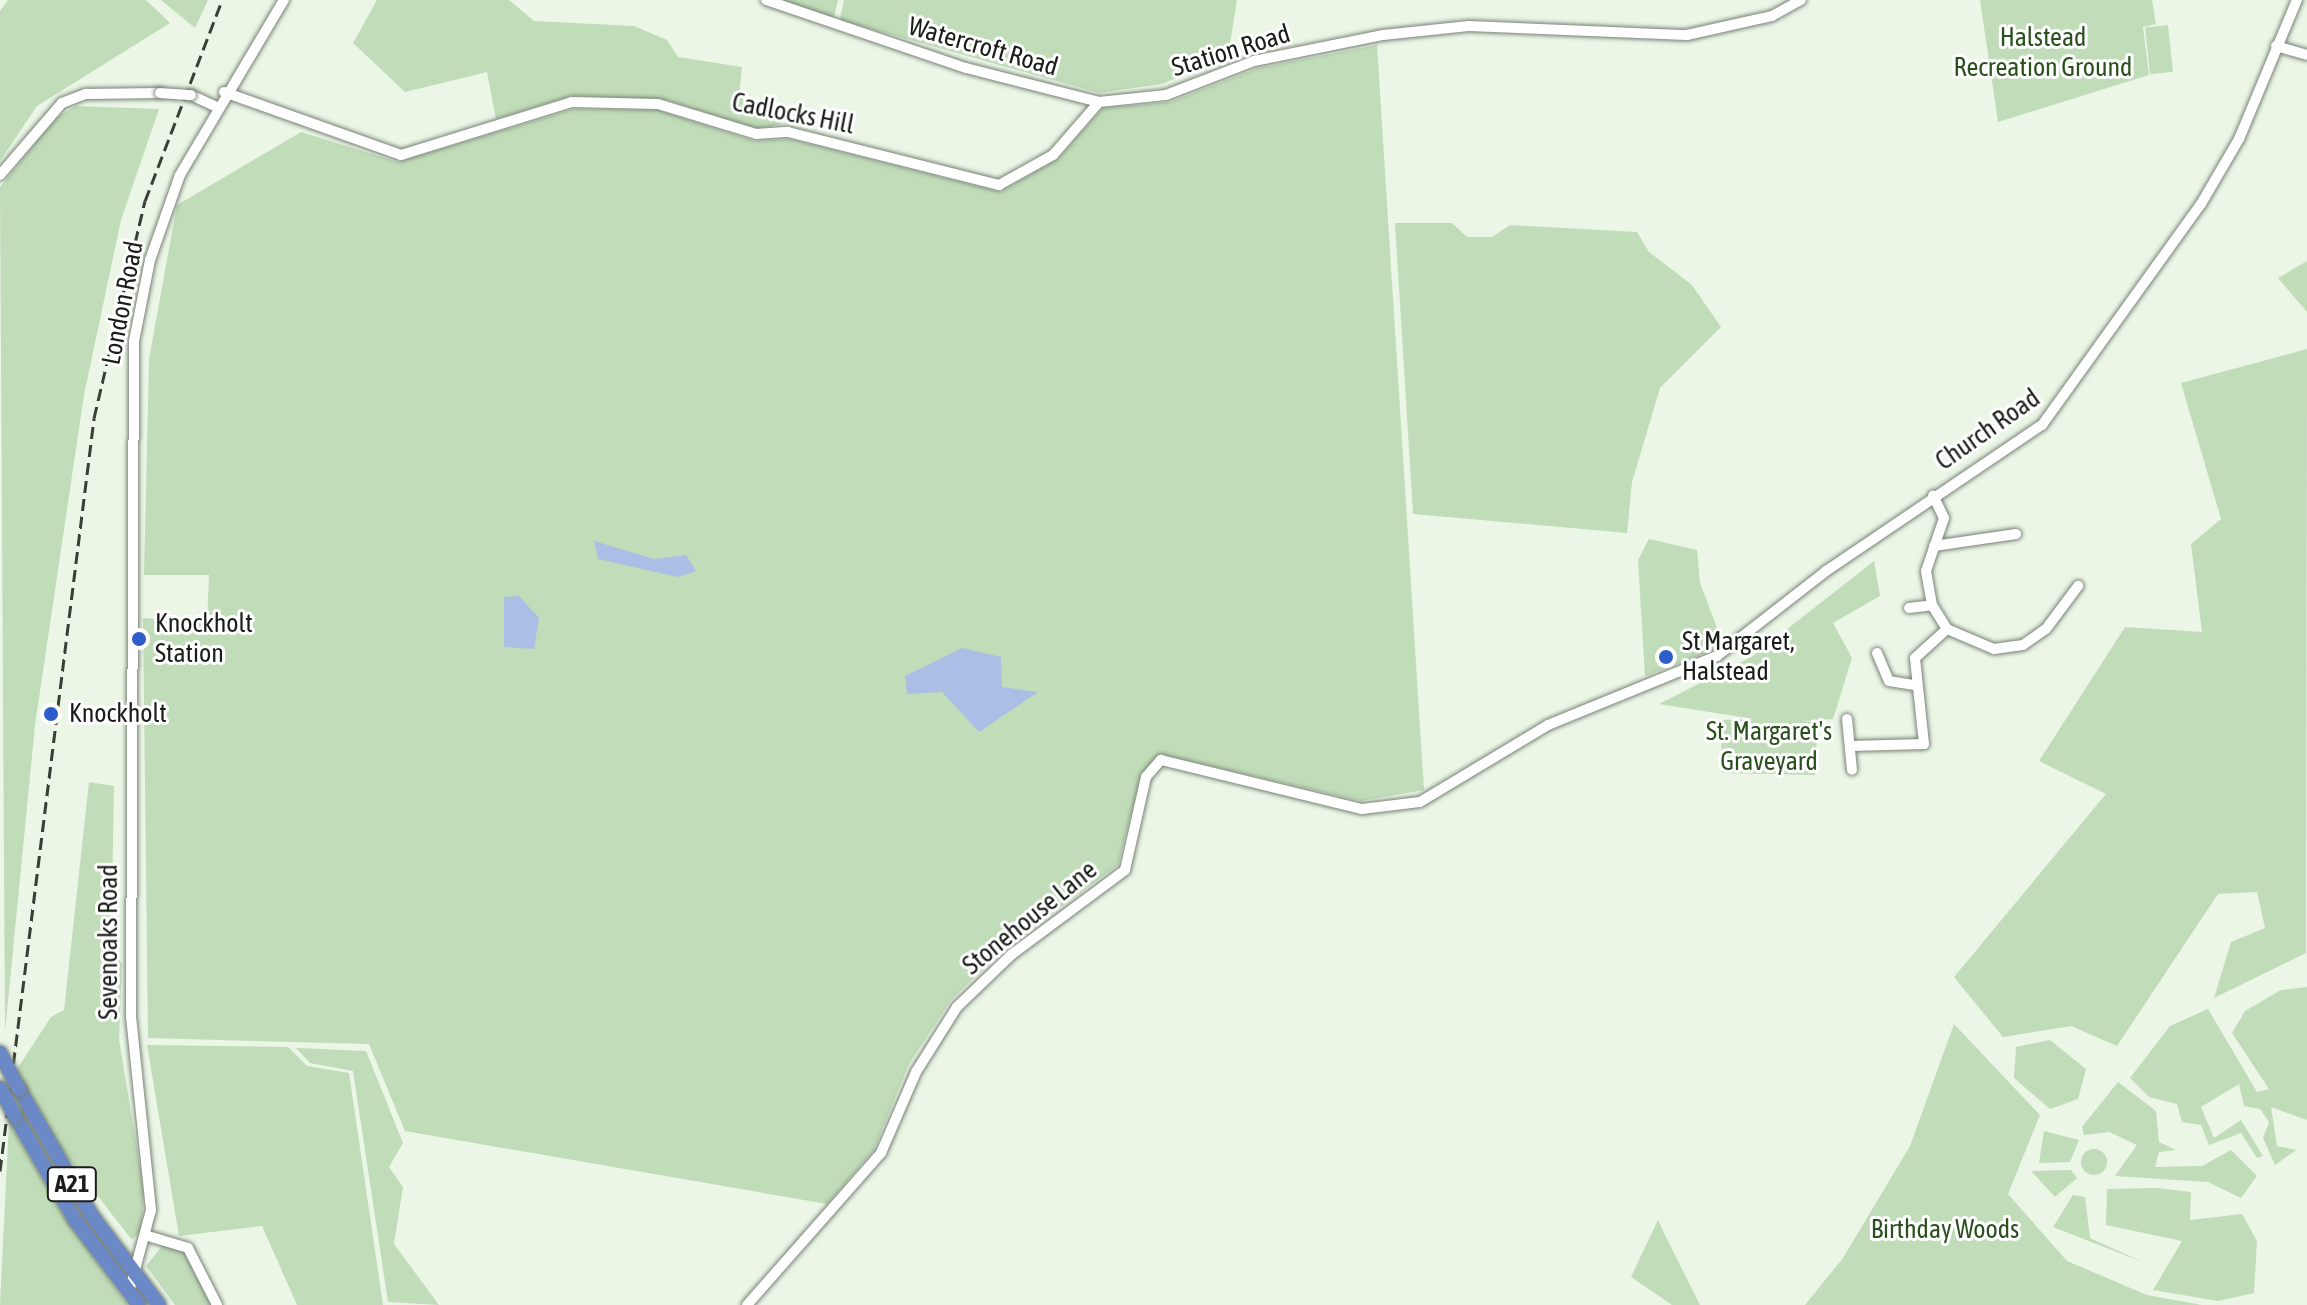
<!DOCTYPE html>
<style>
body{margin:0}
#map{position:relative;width:2307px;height:1305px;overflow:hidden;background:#ebf6e7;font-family:"Asap Condensed",sans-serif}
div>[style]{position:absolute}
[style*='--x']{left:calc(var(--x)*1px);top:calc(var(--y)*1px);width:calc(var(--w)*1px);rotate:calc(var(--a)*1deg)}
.green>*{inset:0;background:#c0dcb8;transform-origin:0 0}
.round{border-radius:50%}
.water>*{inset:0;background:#abbee5}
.roads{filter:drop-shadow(0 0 2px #788276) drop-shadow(0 0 2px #788276)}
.minor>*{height:10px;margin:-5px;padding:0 5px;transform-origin:5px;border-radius:5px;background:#fff}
.highway>*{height:14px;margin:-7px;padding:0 7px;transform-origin:7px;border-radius:7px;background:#6b89c7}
.rail>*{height:3px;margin-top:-1.5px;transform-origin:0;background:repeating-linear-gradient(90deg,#393e37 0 12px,transparent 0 18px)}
.bridges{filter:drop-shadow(0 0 2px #788276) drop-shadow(0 0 2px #788276)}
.minor-bridge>*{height:10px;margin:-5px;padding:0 5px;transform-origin:5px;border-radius:5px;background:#fff}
.highway-bridge>*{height:14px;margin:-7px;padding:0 7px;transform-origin:7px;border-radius:7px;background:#6b89c7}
.dots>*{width:22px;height:22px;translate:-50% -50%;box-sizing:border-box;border:4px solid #fff;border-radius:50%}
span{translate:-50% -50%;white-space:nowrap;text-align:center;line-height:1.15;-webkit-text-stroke:6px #fff;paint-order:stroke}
.shield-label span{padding:2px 6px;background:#fff;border:2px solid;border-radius:6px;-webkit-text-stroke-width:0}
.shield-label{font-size:24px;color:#191d18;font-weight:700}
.park-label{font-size:26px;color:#2a501e}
.street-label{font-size:26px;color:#191d18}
.poi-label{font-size:26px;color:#191d18}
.left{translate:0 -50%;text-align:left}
</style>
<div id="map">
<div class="green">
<i style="clip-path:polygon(8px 0,146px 0,170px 23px,37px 106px,0 161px,0 11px)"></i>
<i style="clip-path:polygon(161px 0,208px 0,195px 28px)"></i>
<i style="clip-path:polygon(377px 0,509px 0,534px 21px,634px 26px,667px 40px,678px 57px,742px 67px,739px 95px,784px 113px,781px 124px,757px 129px,667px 100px,570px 96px,496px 119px,487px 72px,405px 92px,353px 43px)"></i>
<i style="clip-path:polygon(781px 0,838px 0,833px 21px)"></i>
<i style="clip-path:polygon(844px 0,1237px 0,1228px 56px,1162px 84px,1099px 93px,840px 20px)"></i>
<i style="clip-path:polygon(1980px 0,2152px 0,2156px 24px,2143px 27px,2149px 75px,1998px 122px)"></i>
<i style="left:2168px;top:25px;width:47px;height:23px;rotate:84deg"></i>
<i style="clip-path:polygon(1377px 45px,1424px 790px,1361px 801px,1160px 754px,1141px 774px,1118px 865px,1008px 945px,951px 1000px,909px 1064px,874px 1150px,827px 1204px,405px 1131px,369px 1044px,148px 1038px,143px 618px,207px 623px,209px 575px,144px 575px,149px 359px,177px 205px,301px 132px,398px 162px,574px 109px,657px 110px,754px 141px,789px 139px,1001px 192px,1059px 158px,1103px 108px,1170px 102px,1258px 68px)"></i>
<i style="clip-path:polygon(76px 106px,159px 109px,121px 220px,84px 395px,35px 725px,5px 1032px,0 187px,57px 117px)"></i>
<i style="clip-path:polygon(1395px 223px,1452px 223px,1467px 237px,1492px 237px,1510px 225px,1637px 232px,1649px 252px,1692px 285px,1721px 327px,1660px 388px,1632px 482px,1627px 533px,1413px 514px)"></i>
<i style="clip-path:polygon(2307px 261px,2307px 312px,2278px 278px)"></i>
<i style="clip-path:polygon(2307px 349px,2306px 953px,2214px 998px,2231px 942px,2265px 928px,2257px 892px,2218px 894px,2117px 1046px,2071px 1026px,2003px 1037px,1954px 977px,2106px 794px,2039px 761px,2125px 627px,2202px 632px,2191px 544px,2221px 519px,2181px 383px)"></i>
<i style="clip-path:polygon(1649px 539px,1697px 550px,1700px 583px,1724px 646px,1645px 676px,1638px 560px)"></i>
<i style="clip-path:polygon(1874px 561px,1880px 596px,1833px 623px,1852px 658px,1833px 719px,1803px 721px,1818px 722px,1815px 775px,1722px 773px,1721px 720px,1754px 719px,1659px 704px,1753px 656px)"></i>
<i style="clip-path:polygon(89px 782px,114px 786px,111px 945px,122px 964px,119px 1040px,144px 1190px,141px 1230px,132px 1240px,58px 1145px,17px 1069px,51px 1017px,64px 1010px)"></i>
<i style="clip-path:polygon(2307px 987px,2307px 1120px,2271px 1107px,2277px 1146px,2296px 1150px,2275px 1165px,2263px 1138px,2269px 1122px,2260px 1109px,2244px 1106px,2239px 1084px,2201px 1107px,2214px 1138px,2241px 1120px,2263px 1156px,2257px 1158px,2241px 1133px,2209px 1145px,2201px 1125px,2182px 1122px,2177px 1104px,2149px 1097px,2130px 1078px,2170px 1026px,2208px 1009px,2257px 1092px,2269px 1089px,2232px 1033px,2245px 1011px,2281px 990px)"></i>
<i style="clip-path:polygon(1954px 1024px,2040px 1115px,2008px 1194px,2067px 1261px,2147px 1295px,2202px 1305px,1805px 1305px,1843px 1258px,1910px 1146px)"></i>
<i style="clip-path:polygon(2050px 1040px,2086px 1069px,2078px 1099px,2050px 1109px,2014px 1078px,2016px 1047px)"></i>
<i style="clip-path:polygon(147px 1045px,288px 1047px,307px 1066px,349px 1073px,383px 1305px,297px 1305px,262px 1226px,179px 1236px)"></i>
<i style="clip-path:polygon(296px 1048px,366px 1051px,403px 1143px,389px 1167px,403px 1187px,394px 1244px,439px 1305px,388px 1302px,353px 1071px,310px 1063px)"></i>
<i style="clip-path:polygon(2118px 1082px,2156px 1111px,2159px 1142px,2176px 1150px,2159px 1152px,2155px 1167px,2202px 1166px,2231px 1150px,2257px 1176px,2241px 1198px,2208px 1182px,2115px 1176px,2137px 1145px,2109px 1132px,2084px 1135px,2082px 1127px)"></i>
<i style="clip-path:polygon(9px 1122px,64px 1216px,128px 1305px,0 1305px)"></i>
<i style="clip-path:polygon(2044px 1131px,2079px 1140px,2070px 1162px,2039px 1163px)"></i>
<i class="round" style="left:2081px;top:1149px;width:26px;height:26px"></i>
<i style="clip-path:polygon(2071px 1170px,2077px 1178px,2055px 1197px,2031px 1171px)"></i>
<i style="clip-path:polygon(2156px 1188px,2191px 1192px,2190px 1220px,2242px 1214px,2257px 1241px,2254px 1293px,2218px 1301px,2153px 1290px,2182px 1241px,2106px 1225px,2107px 1189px)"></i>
<i style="clip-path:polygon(2073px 1195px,2085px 1197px,2090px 1238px,2145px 1263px,2053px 1227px)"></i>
<i style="clip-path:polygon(1658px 1220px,1668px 1241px,1700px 1305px,1672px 1305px,1631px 1277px)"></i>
<i style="clip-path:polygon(189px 1244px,220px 1305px,175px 1305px,146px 1266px,163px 1245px)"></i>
</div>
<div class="water">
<i style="clip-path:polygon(594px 541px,654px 559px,686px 555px,696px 571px,678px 577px,598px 559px)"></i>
<i style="clip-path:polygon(519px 596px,539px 618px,534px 649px,504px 647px,504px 597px)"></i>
<i style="clip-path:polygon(962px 648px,1001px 657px,1002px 687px,1038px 692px,979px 732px,942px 692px,907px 694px,905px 676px)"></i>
</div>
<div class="roads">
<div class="minor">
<i style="--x:766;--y:0;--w:211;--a:18.8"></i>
<i style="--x:966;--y:68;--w:137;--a:14.3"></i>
<i style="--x:1099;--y:102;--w:67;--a:-6"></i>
<i style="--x:1166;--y:95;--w:94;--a:-21.1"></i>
<i style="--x:1254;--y:61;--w:132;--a:-11.4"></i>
<i style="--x:1383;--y:35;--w:86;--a:-6"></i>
<i style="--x:1469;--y:26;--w:218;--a:2.4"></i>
<i style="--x:1687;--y:35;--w:87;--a:-12.6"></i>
<i style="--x:1772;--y:16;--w:33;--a:-29"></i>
<i style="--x:2276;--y:46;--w:32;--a:16"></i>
<i style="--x:224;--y:92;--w:188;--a:19.6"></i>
<i style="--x:401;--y:155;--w:179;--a:-17.2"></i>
<i style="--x:572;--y:102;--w:86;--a:1.3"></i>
<i style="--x:658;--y:104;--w:102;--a:17"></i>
<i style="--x:756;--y:134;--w:32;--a:-4"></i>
<i style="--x:788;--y:132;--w:218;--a:14.1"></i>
<i style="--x:999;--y:185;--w:62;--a:-29.1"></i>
<i style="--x:1053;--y:155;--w:70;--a:-49"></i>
<i style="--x:191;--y:95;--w:26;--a:25"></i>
<i style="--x:0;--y:175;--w:95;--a:-49.3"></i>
<i style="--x:62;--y:103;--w:26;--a:-21"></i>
<i style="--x:86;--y:94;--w:74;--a:-0.8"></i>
<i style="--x:1934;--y:546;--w:83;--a:-8.3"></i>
<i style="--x:1909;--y:608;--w:23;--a:-7"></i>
<i style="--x:1947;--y:629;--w:51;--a:23.1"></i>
<i style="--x:1994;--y:649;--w:29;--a:-8"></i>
<i style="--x:2023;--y:645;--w:28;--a:-35"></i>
<i style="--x:2046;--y:629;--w:54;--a:-53.3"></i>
<i style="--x:1877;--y:653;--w:30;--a:67"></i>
<i style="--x:1889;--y:681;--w:26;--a:9"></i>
<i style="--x:1847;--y:719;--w:51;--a:84.4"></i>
<i style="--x:1851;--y:746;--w:73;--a:-1.6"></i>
<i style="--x:1924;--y:744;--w:86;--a:-96"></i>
<i style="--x:1915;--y:658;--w:43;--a:-42.2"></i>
<i style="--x:1947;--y:629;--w:28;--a:-122"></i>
<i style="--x:1932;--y:605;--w:35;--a:-100"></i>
<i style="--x:1926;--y:571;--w:56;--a:-71.2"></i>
<i style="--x:1944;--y:518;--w:25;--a:-116"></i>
<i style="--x:148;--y:1236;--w:42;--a:16.7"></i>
<i style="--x:188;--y:1248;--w:64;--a:63"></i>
<i style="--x:129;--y:1292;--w:85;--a:-75"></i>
<i style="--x:151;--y:1210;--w:194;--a:-95.9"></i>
<i style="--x:131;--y:1017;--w:676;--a:-89.75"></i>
<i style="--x:134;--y:341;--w:83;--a:-78.8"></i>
<i style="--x:150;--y:260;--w:90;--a:-70.6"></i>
<i style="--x:180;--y:175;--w:204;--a:-59.3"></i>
<i style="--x:747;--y:1305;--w:203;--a:-48.6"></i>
<i style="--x:881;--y:1153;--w:88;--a:-66.6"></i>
<i style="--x:916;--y:1072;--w:77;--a:-57.8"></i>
<i style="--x:957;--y:1007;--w:75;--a:-43.9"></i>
<i style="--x:1011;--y:955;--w:142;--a:-36.7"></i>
<i style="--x:1125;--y:870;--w:95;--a:-77.3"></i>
<i style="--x:1146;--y:777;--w:23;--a:-49"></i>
<i style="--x:1161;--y:760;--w:207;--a:13.7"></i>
<i style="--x:1362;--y:809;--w:58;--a:-6.9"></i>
<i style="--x:1420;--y:802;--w:149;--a:-31"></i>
<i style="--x:1548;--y:725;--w:183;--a:-22.2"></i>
<i style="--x:1717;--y:656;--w:138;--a:-37.9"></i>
<i style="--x:1826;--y:571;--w:261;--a:-34.1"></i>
<i style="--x:2042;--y:425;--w:272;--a:-54.3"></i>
<i style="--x:2201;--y:204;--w:75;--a:-59.7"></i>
<i style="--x:2239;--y:139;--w:151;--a:-67.4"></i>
</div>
<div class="highway">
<i style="--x:19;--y:1089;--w:146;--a:60.1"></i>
<i style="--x:92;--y:1216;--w:111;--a:53"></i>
<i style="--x:15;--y:1116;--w:120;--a:60"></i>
<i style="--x:75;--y:1220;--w:106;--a:53"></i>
</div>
</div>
<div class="rail">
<i style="--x:0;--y:1171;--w:759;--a:-82.88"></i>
<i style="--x:94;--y:418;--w:223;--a:-76.8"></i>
<i style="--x:145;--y:201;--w:215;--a:-69"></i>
</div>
<div class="bridges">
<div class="minor-bridge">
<i style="--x:160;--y:93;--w:31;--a:4"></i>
</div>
<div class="highway-bridge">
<i style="--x:0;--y:1053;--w:41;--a:62.2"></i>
<i style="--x:0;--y:1088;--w:32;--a:62"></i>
</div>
</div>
<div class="dots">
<i style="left:139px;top:639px;background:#2e5ccb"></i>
<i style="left:1666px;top:657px;background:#2e5ccb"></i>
<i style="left:51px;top:714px;background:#2e5ccb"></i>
</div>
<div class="shield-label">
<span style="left:72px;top:1184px">A21</span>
</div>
<div class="park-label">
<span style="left:2043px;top:53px">Halstead<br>Recreation Ground</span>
<span style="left:1769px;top:747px">St. Margaret's<br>Graveyard</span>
<span style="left:1945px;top:1230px">Birthday Woods</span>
</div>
<div class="street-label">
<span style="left:983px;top:47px;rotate:16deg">Watercroft Road</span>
<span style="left:1231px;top:51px;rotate:-17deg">Station Road</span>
<span style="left:793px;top:114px;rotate:11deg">Cadlocks Hill</span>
<span style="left:123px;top:303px;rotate:-79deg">London Road</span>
<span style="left:1988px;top:430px;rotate:-35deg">Church Road</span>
<span style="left:1030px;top:918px;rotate:-39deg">Stonehouse Lane</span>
<span style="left:109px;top:942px;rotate:-90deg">Sevenoaks Road</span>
</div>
<div class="poi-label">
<span class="left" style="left:155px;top:639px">Knockholt<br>Station</span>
<span class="left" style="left:1682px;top:657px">St Margaret,<br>Halstead</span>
<span class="left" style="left:69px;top:714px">Knockholt</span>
</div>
</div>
